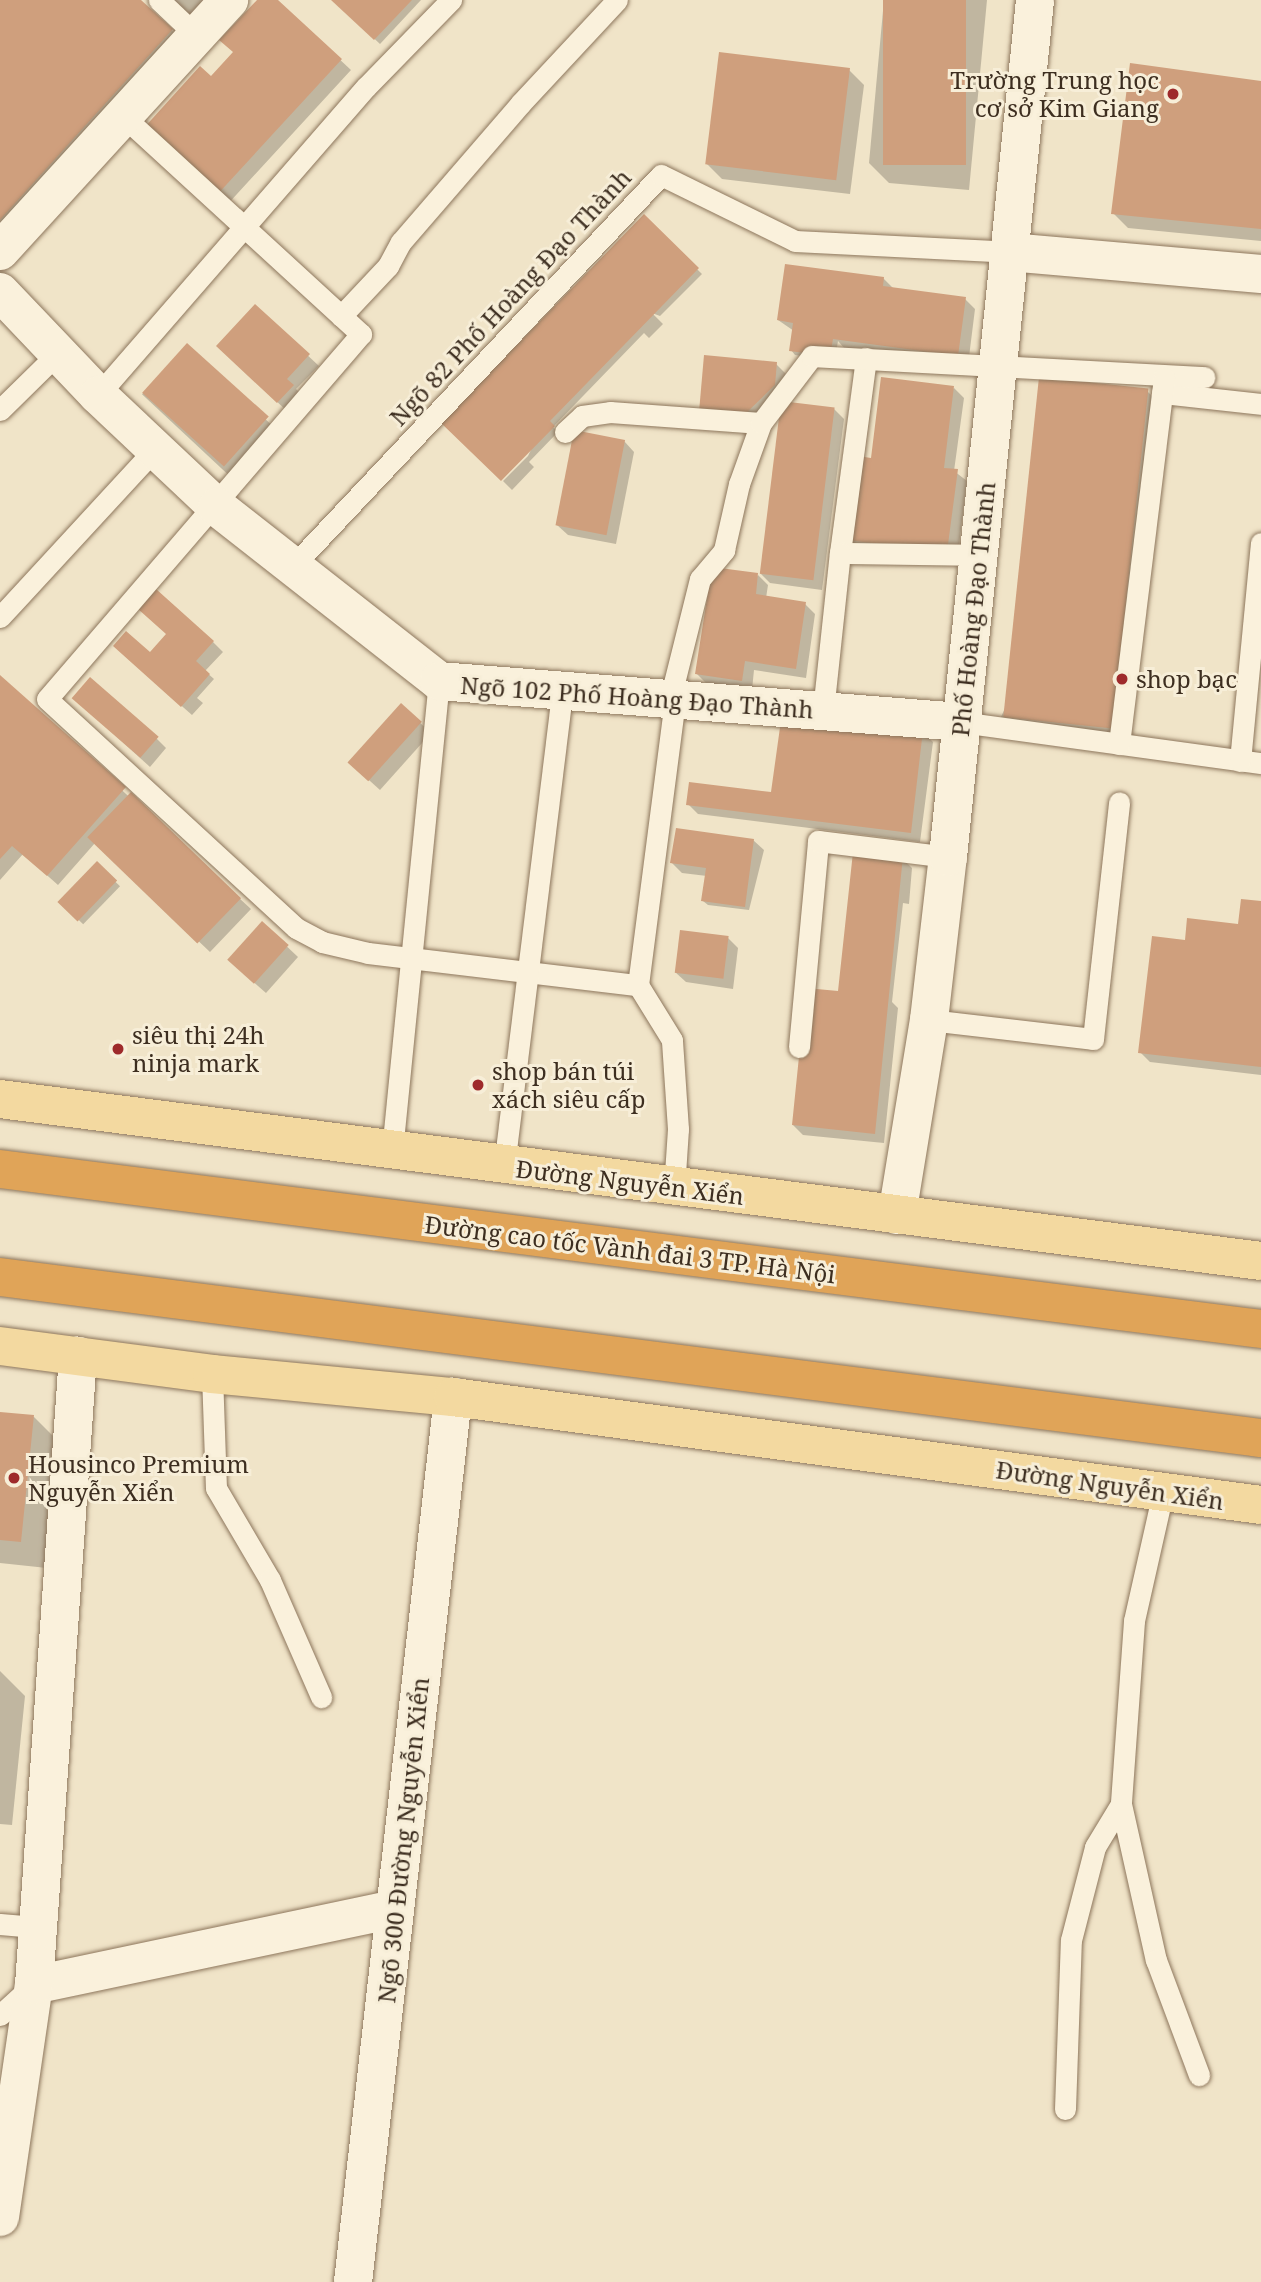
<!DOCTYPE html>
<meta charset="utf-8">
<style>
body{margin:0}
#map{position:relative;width:1261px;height:2282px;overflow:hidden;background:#f0e4c8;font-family:"Noto Serif",serif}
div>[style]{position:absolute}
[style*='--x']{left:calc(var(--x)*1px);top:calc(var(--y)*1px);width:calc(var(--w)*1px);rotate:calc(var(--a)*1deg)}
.shadow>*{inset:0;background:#0003;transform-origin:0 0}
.building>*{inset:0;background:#cf9f7d;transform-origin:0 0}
.roads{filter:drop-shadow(0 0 2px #8d765c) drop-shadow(0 0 2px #8d765c)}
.lane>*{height:21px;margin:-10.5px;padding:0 10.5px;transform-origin:10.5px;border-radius:10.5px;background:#faf1dc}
.street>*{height:38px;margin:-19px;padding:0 19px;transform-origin:19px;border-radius:19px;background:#faf1dc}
.secondary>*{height:38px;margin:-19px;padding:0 19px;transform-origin:19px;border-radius:19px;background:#faf1dc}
.primary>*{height:38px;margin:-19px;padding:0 19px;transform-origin:19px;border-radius:19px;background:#f3d9a0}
.highway>*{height:38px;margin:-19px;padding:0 19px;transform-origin:19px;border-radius:19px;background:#e0a458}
.dots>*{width:19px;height:19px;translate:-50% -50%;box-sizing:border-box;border:4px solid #f7eed8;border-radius:50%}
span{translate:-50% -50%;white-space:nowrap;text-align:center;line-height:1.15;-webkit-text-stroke:6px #f7eed8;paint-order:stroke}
.poi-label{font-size:24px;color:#3d2e20}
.right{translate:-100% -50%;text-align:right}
.left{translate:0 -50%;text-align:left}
.street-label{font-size:24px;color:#3d2e20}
</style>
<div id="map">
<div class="shadow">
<i style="clip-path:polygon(0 0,139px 0,182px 40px,0 241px)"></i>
<i style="clip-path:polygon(166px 0,230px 0,189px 22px)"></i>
<i style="clip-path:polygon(259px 0,276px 0,351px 70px,226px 206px,154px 140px,235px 53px)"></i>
<i style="clip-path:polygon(333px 0,421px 0,380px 44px)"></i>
<i style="clip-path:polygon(884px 0,987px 0,969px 190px,889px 183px,869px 163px)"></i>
<i style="clip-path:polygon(849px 70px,864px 85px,850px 194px,722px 179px,707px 164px)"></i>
<i style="clip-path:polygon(1261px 82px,1261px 241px,1128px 228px,1113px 213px)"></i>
<i style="clip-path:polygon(644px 217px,702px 274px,660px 316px,652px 313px,663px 324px,649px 338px,644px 333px,553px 427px,558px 432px,529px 462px,534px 467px,512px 490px,503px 481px,528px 456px)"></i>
<i style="clip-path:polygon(883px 278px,894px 289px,965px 299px,975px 309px,968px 365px,845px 349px,838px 341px,835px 360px,795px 355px,791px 350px,794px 331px,778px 320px)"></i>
<i style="clip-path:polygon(255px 306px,319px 366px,296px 389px,303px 396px,288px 412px,228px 356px)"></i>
<i style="left:187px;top:346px;width:122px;height:66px;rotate:43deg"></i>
<i style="clip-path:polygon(706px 357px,776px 364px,786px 374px,753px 425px)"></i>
<i style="clip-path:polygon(954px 388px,964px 398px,954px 471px,967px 481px,957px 561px,859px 549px,849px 539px,872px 460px)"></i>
<i style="clip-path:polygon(1147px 391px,1157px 401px,1119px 738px,1001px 717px)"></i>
<i style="clip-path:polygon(834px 409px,844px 419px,822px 590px,770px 583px,760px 573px)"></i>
<i style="clip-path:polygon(624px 441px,634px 452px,616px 544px,568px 535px,557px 525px)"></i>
<i style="clip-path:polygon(758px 575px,768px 585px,766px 598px,805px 604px,815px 614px,806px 678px,754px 670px,752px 690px,707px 684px,697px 674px)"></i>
<i style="clip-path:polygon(213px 642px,223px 652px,205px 671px,214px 679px,197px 698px,203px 703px,192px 715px,125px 656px)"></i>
<i style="clip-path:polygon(0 678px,251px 909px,210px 952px,95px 843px,58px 885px,23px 854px,0 880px)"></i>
<i style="clip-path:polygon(401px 705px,431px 733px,380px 790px,360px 772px)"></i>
<i style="clip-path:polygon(84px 707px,157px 739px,166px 748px,150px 767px)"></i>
<i style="clip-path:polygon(923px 732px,933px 742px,920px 842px,698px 814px,688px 804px,772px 794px)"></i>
<i style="clip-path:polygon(753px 840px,764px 850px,749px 910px,708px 905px,703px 901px,707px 876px,682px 873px,672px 863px)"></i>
<i style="clip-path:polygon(902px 858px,912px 868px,909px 904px,903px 903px,892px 1002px,898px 1008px,884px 1143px,803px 1135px,793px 1125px,843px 993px)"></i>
<i style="left:97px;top:864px;width:32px;height:53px;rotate:44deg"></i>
<i style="clip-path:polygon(1261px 903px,1261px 1075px,1150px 1062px,1140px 1052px,1190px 942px,1240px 926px)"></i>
<i style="clip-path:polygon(262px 923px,298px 957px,266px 993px,240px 970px)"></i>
<i style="clip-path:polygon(728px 938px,738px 948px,733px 989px,686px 982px,675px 972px)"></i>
<i style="clip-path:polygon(0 1414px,34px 1417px,60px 1443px,47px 1568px,0 1563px)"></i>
<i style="clip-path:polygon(0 1671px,25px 1696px,12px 1825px,0 1824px)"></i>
</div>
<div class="building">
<i style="clip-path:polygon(0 0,141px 0,173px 29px,0 220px)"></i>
<i style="clip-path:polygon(257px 0,278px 0,342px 59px,215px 197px,142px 130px,200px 66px,211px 76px,233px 52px,219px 40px)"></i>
<i style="clip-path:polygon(331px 0,412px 0,374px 40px)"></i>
<i style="left:883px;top:0;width:83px;height:165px"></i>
<i style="left:719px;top:52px;width:132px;height:113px;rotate:7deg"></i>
<i style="clip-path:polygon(1130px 63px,1261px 81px,1261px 229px,1111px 214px)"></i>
<i style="clip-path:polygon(644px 214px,699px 268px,550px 421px,555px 426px,501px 481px,441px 423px)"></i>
<i style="clip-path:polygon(785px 264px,884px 277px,883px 286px,966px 297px,958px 356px,833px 339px,830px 356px,789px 351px,793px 323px,777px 320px)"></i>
<i style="clip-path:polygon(255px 304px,310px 354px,287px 379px,294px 385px,277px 403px,216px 346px)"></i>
<i style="left:187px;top:343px;width:110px;height:67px;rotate:42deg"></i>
<i style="clip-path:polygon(704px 355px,777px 362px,775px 385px,743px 416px,699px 412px)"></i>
<i style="clip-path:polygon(881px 377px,954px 386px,944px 468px,958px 469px,947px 552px,847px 540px,858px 456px,871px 458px)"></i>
<i style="left:1039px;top:377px;width:110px;height:342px;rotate:6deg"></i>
<i style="left:781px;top:401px;width:54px;height:174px;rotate:7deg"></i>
<i style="left:574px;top:430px;width:52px;height:97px;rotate:11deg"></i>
<i style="clip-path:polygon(712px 567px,758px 573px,756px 594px,806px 602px,796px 669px,745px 661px,742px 681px,695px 674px)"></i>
<i style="clip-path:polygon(156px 589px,214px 641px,196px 661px,210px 674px,181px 707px,113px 646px,126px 631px,150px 652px,166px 634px,138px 609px)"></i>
<i style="clip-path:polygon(0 675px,126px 787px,47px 876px,12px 846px,0 859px)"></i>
<i style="left:90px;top:677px;width:91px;height:28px;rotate:41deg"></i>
<i style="left:401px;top:703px;width:28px;height:80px;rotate:42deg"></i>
<i style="clip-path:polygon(782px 713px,923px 730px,911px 833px,686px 805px,689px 782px,771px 792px)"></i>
<i style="left:131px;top:792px;width:153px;height:63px;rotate:44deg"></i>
<i style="clip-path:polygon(676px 828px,754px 839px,745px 907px,701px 901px,706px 868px,670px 863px)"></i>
<i style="clip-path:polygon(853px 852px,903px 856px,875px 1134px,792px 1125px,806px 988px,838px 991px)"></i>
<i style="left:97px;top:861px;width:28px;height:57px;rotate:44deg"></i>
<i style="clip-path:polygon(1241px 899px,1261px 901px,1261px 1067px,1138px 1053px,1152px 936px,1185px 940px,1187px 918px,1238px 924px)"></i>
<i style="left:262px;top:921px;width:36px;height:52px;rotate:42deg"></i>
<i style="left:680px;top:930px;width:49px;height:43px;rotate:7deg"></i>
<i style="clip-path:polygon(0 1412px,34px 1415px,21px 1542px,0 1540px)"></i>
</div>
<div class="roads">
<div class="lane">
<i style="--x:159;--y:0;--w:52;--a:43.5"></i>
<i style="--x:123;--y:116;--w:323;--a:42.5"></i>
<i style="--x:361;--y:334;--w:481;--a:130.7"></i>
<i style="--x:47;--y:699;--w:338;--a:42.6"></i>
<i style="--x:296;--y:928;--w:30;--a:28"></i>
<i style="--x:322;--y:942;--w:47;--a:13.4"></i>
<i style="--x:368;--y:953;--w:272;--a:6.8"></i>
<i style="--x:341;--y:316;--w:69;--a:-46.8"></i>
<i style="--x:388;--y:266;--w:27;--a:-62"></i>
<i style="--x:401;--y:242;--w:182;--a:-49.2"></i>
<i style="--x:520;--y:104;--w:142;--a:-47"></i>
<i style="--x:866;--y:358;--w:197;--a:97.6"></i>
<i style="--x:840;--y:553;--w:138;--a:0.8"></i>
<i style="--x:1162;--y:393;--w:100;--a:6.3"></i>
<i style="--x:98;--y:395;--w:408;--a:-49"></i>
<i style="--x:366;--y:87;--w:122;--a:-45.7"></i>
<i style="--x:0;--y:410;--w:84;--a:-44.5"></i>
<i style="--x:565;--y:432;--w:23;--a:-43"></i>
<i style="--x:582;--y:416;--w:28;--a:-8"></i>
<i style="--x:610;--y:412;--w:151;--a:4.2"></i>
<i style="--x:292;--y:567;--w:538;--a:-46.73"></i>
<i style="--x:661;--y:175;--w:149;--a:26.2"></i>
<i style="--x:795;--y:241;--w:214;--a:2.9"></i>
<i style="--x:0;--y:617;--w:229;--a:-47.3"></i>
<i style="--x:670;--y:699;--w:124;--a:-76"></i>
<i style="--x:700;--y:579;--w:38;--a:-50"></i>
<i style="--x:724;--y:550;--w:68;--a:-77.2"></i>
<i style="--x:739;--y:484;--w:65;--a:-70.2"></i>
<i style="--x:761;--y:423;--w:84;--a:-52.7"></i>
<i style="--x:812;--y:356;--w:393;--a:3.1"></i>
<i style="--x:823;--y:711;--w:159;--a:-83.9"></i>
<i style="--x:961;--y:722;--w:303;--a:7.8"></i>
<i style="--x:1119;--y:744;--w:369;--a:-83"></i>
<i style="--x:1240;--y:761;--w:219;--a:-84.5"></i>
<i style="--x:929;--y:1020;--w:165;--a:6.6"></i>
<i style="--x:1093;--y:1039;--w:238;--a:-83.7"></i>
<i style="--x:799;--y:1047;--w:207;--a:-84.7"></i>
<i style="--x:818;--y:841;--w:131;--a:7"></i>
<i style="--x:392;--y:1151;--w:472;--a:-84.3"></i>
<i style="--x:504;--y:1166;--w:479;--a:-83"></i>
<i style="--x:674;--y:1189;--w:60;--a:-86.2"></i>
<i style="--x:678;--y:1129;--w:89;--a:-93.9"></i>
<i style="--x:672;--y:1040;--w:65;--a:-121.7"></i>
<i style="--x:638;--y:985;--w:288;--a:-82.6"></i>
<i style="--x:212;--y:1374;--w:114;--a:88"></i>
<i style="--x:216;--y:1488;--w:107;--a:59.6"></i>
<i style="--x:270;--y:1580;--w:128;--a:66.4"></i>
<i style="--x:1163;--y:1492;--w:132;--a:102.7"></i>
<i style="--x:1134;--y:1621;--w:183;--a:94.1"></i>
<i style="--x:1121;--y:1804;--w:160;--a:77.4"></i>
<i style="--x:1156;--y:1960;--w:123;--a:69.5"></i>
<i style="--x:0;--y:1924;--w:38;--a:5"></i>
<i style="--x:0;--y:2015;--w:43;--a:-42.2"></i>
<i style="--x:1065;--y:2109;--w:169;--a:-88"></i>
<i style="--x:1071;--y:1940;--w:96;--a:-75.5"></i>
<i style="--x:1095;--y:1847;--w:50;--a:-58.8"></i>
</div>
<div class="street">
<i style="--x:0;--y:251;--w:340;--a:-47.6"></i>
<i style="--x:1009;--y:252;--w:253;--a:5"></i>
<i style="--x:0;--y:292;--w:142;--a:46.4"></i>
<i style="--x:98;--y:395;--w:163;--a:43.3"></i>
<i style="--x:217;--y:507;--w:282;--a:38.1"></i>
<i style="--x:439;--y:681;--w:524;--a:4.49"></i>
<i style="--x:897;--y:1215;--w:198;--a:-80.7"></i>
<i style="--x:929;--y:1020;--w:164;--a:-83.4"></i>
<i style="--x:948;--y:857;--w:861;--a:-84.2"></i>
<i style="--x:34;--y:1985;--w:369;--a:-11.9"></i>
<i style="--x:0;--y:2217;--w:234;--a:-81.7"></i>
<i style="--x:34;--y:1985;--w:631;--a:-86"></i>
</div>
<div class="secondary">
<i style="--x:353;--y:2282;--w:891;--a:-83.55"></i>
</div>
<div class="primary">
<i style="--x:0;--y:1099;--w:1271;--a:7.32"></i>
<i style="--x:0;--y:1346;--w:214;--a:7.5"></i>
<i style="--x:212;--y:1374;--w:242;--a:5.5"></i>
<i style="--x:453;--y:1397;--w:815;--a:7.61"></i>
</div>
<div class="highway">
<i style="--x:0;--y:1169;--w:1271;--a:7.23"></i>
<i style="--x:0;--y:1277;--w:1271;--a:7.28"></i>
</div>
</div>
<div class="dots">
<i style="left:1173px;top:94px;background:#9e2a2b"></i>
<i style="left:1122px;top:679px;background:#9e2a2b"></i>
<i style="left:118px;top:1049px;background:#9e2a2b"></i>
<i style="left:478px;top:1085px;background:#9e2a2b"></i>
<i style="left:14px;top:1478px;background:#9e2a2b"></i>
</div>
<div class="poi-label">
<span class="right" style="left:1159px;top:94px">Trường Trung học<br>cơ sở Kim Giang</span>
<span class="left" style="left:1136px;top:679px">shop bạc</span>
<span class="left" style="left:132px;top:1049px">siêu thị 24h<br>ninja mark</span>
<span class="left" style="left:492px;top:1085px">shop bán túi<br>xách siêu cấp</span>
<span class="left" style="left:28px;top:1478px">Housinco Premium<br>Nguyễn Xiển</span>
</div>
<div class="street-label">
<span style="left:510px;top:297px;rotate:-47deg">Ngõ 82 Phố Hoàng Đạo Thành</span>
<span style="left:973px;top:609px;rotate:-84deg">Phố Hoàng Đạo Thành</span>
<span style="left:637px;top:697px;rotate:4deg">Ngõ 102 Phố Hoàng Đạo Thành</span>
<span style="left:630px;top:1182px;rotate:7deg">Đường Nguyễn Xiển</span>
<span style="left:630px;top:1249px;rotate:7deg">Đường cao tốc Vành đai 3 TP. Hà Nội</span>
<span style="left:1110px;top:1485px;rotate:8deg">Đường Nguyễn Xiển</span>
<span style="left:403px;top:1840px;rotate:-84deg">Ngõ 300 Đường Nguyễn Xiển</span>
</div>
</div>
